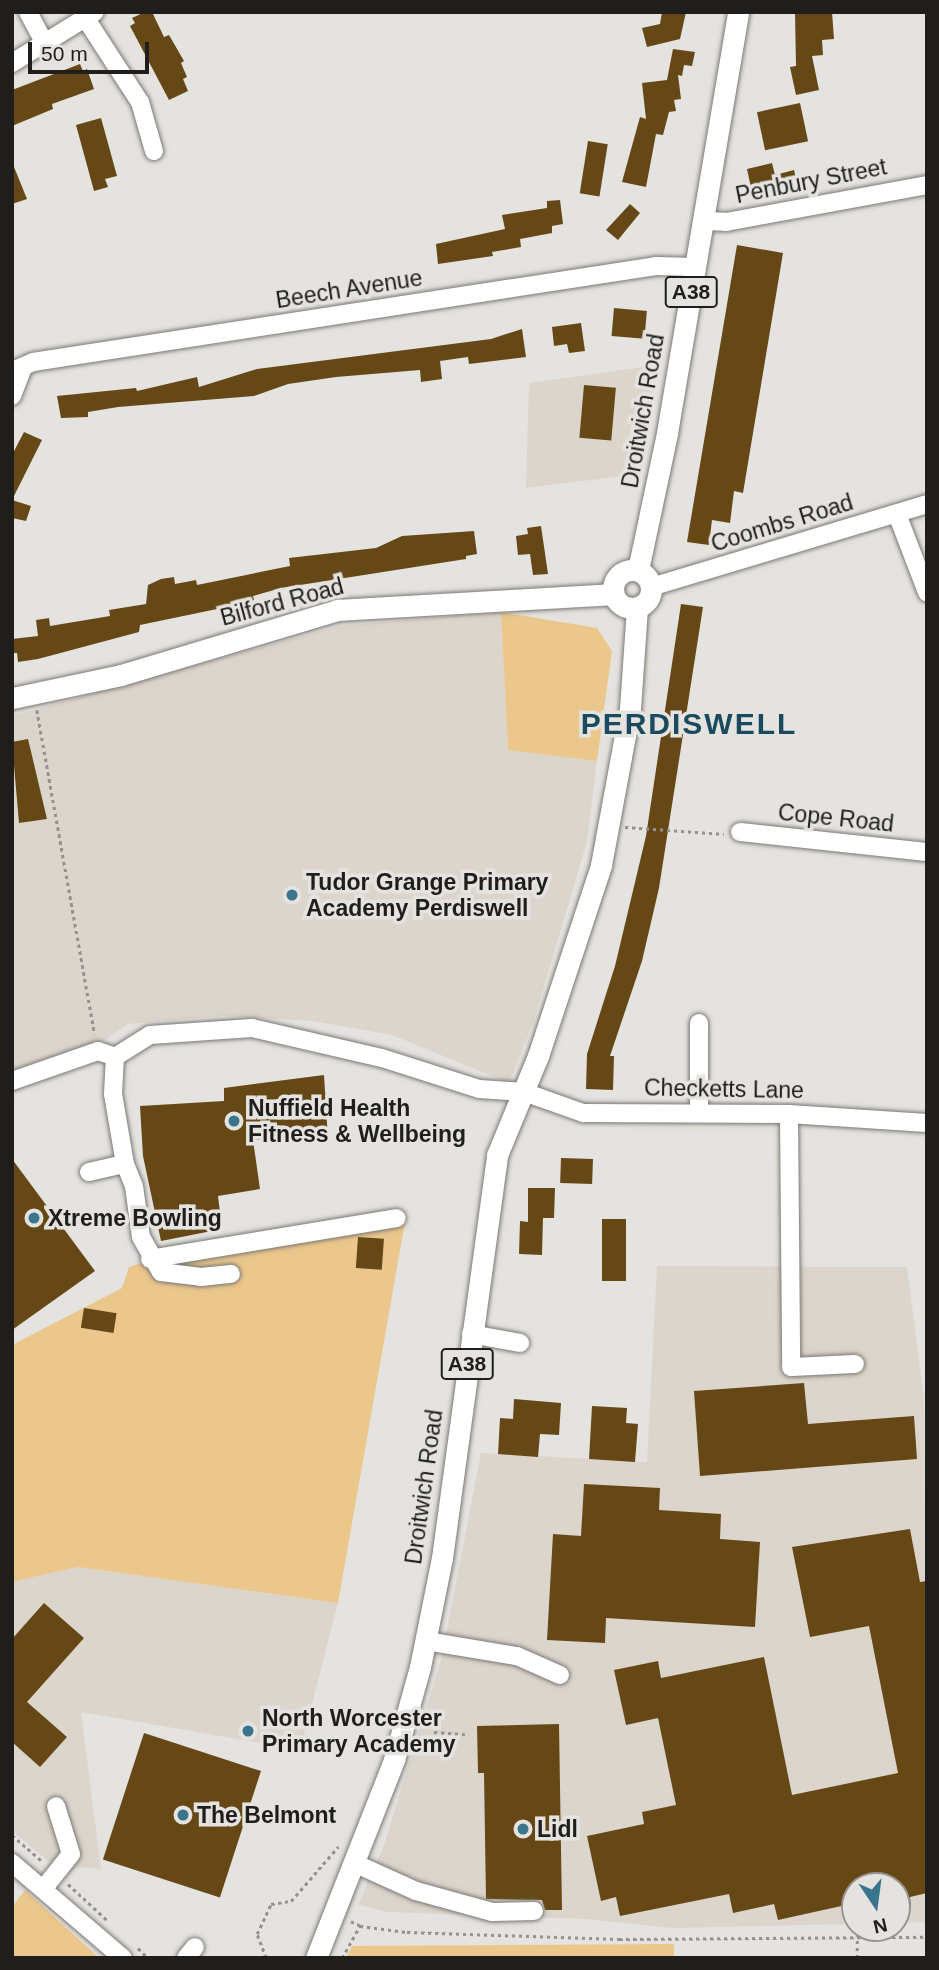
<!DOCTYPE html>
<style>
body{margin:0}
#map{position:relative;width:939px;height:1970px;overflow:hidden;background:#e5e3df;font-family:Helvetica,sans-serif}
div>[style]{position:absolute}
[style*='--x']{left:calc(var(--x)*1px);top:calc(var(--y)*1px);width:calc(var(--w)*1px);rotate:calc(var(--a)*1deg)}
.built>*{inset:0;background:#dcd5cb}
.green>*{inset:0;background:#ecc78c}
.building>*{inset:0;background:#654816;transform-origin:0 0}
.path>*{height:2.5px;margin-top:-1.25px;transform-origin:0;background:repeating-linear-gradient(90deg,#949290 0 3.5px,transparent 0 7px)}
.roads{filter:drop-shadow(0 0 2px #7b7975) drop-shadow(0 0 2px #7b7975)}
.minor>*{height:18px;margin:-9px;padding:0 9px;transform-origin:9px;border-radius:9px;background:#fff}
.major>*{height:21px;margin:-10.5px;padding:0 10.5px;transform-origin:10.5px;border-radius:10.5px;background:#fff}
.major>.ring{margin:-10.5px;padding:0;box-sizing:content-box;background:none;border:21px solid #fff;border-radius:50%}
.dots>*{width:19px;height:19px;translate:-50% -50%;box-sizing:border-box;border:4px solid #e5e3df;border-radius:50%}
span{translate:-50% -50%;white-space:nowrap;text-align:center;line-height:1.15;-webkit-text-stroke:7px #e5e3df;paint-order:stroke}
.shield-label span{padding:2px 5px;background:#e5e3df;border:2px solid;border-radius:5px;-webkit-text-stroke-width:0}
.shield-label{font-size:21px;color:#1f1e1d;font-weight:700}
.street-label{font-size:23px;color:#1f1e1d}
.poi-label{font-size:23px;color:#1f1e1d;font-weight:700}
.left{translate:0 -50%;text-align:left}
.district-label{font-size:30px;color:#1a4a5d;font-weight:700;letter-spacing:2px}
.frame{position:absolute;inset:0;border:14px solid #1f1e1d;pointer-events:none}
.north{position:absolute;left:841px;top:1872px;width:70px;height:70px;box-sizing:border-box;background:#e5e3df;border:2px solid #969491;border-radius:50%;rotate:167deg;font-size:19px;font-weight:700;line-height:28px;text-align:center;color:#1f1e1d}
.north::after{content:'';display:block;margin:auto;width:24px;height:32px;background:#3a748d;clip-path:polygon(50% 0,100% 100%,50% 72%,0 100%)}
.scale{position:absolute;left:28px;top:42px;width:121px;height:32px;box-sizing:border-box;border:4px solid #1f1e1d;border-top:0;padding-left:9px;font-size:21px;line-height:24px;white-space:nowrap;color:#1f1e1d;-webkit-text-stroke:5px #e5e3df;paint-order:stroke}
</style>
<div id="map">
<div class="built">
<i style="clip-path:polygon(657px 365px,639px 474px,526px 488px,529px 383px)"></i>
<i style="clip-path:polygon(501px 612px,508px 749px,597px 761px,587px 842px,533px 1023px,509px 1083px,392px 1035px,312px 1021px,224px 1016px,128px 1024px,99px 1044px,12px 1072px,12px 716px,339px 626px)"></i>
<i style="clip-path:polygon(657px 1266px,907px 1267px,924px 1399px,927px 1922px,897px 1923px,897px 1886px,855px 1886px,855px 1924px,672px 1928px,585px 1919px,388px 1912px,358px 1905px,384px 1845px,441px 1660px,481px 1453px,647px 1462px)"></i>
<i style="clip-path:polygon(78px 1567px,338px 1603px,300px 1750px,81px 1712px,101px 1869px,76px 1867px,66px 1876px,12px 1831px,12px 1582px)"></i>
</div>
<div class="green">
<i style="clip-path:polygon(501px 612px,597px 628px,612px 651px,597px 761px,508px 750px)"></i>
<i style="clip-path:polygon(405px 1222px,338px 1603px,78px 1567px,12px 1582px,12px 1345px,122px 1288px,129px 1267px,141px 1263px)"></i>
<i style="clip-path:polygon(25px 1890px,99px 1958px,12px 1958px,12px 1907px)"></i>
<i style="clip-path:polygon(674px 1944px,674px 1958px,346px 1958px,352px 1946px)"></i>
</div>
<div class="building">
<i style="clip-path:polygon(145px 12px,152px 12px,164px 37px,169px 35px,184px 61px,181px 63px,187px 77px,183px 79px,188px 91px,169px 100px,130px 26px,135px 23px,132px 18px)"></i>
<i style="clip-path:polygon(662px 12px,686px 12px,680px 39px,647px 47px,642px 28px,660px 24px)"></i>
<i style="clip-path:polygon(795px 12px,832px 12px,834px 39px,822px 40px,823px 55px,812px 56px,819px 90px,796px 95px,790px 67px,796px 66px)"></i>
<i style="clip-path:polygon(673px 49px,695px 52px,692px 66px,684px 65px,682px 76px,678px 75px,681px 99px,674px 100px,676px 111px,669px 112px,663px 135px,656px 134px,646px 187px,622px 182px,640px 117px,646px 119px,642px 83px,667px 80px)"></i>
<i style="clip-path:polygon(80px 64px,83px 71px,87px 69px,94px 89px,52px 104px,53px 109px,12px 126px,12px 90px)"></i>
<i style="left:800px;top:103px;width:39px;height:44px;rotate:78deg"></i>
<i style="clip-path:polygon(101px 118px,117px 176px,105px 179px,108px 187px,94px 191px,76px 125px)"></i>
<i style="left:588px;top:141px;width:20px;height:53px;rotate:9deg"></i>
<i style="clip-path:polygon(12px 162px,27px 199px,12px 204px)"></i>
<i style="clip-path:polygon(772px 163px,775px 175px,794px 170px,798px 187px,753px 197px,747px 169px)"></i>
<i style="clip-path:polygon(560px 200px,563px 224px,552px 226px,552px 233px,520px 239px,521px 247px,492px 252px,493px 256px,438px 264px,436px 244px,505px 229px,502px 215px,547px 208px,547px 201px)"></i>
<i style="clip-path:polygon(630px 204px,640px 213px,618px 240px,606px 230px)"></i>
<i style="clip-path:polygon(737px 245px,783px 253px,743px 493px,734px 491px,730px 523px,712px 520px,709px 545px,687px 542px)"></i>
<i style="left:614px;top:308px;width:33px;height:28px;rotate:5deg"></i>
<i style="clip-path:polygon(581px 323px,585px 351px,569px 353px,567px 344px,554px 346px,552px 327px)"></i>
<i style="clip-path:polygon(522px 329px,526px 357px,469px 364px,468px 357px,440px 361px,442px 379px,421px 382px,420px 370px,336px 377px,288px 384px,254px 396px,118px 407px,88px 412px,88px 417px,61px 418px,57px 396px,136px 388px,137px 391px,197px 377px,199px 387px,257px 369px,491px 339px)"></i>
<i style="left:584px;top:385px;width:32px;height:53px;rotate:5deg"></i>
<i style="clip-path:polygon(24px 432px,42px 440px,12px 500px,12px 455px)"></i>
<i style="clip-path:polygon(12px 500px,31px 506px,26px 521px,12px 518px)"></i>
<i style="clip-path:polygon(541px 526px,548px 574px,533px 575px,530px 554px,518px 555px,516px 536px,528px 534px,527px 528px)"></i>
<i style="clip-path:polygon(474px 531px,477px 554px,466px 556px,466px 559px,281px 588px,253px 596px,254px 600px,246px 603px,140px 625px,139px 632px,38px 659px,18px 662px,17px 653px,12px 653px,12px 639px,38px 636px,36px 620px,49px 618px,50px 626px,110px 616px,109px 610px,146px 604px,148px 585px,161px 579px,174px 577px,175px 584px,196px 580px,197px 585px,290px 566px,289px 558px,376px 548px,402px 536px)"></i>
<i style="clip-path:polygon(681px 604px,703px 607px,659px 888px,642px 961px,610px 1056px,614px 1056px,613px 1090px,586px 1089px,587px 1054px,615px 966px,646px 836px)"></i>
<i style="clip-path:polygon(28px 739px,47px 819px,19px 823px,12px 742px)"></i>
<i style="clip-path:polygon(324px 1075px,328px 1139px,303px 1143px,300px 1136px,253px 1140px,260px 1189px,218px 1196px,222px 1229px,161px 1241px,143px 1156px,140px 1106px,224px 1101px,224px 1088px)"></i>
<i style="left:561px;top:1158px;width:32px;height:25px;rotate:2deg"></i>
<i style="clip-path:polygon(12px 1159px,95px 1271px,12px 1330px)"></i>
<i style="clip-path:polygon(528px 1188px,555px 1188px,554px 1218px,543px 1218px,542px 1255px,519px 1254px,520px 1221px,528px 1222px)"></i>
<i style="left:602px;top:1219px;width:24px;height:62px"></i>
<i style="left:358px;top:1237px;width:26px;height:31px;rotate:4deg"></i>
<i style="left:84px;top:1308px;width:33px;height:20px;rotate:9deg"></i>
<i style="clip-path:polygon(804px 1383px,808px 1424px,914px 1416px,917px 1459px,700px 1476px,694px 1391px)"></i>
<i style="clip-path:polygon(514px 1399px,561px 1403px,559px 1435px,540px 1434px,538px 1457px,498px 1454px,500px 1418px,513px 1419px)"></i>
<i style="clip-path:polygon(592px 1406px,627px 1408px,626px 1423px,638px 1424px,635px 1462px,589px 1459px)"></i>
<i style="clip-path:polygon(584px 1484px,660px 1488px,659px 1510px,721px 1514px,720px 1539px,760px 1542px,755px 1627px,606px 1618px,605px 1643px,547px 1640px,553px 1534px,581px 1536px)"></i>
<i style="clip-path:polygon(910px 1529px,920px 1582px,927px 1581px,927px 1893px,910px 1897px,911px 1906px,897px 1909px,897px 1886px,855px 1886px,855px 1903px,778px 1920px,774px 1904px,733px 1913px,729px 1894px,620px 1916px,616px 1897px,601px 1901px,587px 1836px,644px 1824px,642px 1812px,676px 1805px,658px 1718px,626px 1725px,614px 1670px,658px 1661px,661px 1678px,764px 1657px,792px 1795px,898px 1773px,869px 1626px,810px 1637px,792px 1547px)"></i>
<i style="clip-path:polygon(44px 1603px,84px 1638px,27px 1702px,67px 1737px,40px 1767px,12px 1742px,12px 1639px)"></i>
<i style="clip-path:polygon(559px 1724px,562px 1910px,545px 1910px,542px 1900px,486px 1899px,484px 1773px,478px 1773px,477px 1726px)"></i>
<i style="left:144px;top:1733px;width:123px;height:133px;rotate:18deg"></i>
</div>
<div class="path">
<i style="--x:37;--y:710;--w:329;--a:79.9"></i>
<i style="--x:625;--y:827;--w:99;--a:4"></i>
<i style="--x:434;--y:1732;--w:31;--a:4"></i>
<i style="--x:12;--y:1835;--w:40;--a:41"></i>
<i style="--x:68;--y:1884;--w:53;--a:42.7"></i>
<i style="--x:360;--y:1926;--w:47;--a:7.3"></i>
<i style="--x:407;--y:1932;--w:212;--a:1.9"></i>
<i style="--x:619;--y:1939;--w:308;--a:-0.4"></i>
<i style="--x:138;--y:1948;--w:14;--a:45"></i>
<i style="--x:266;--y:1958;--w:26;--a:-111"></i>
<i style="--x:257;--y:1934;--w:33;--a:-65"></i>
<i style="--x:271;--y:1904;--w:20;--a:-9"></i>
<i style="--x:291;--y:1901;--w:72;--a:-49"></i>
<i style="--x:342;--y:1958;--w:37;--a:-61"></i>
<i style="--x:360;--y:1926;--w:10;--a:-156"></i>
<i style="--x:857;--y:1958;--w:22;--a:-90"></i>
</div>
<div class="roads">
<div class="minor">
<i style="--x:28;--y:12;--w:38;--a:62"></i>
<i style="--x:86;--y:19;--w:99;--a:57"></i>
<i style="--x:140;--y:102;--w:51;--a:74.1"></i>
<i style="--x:12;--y:63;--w:97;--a:-31.6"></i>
<i style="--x:703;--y:221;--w:23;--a:2"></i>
<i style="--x:726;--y:222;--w:204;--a:-10.4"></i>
<i style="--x:12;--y:371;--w:23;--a:-23"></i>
<i style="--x:33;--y:362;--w:630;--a:-8.76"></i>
<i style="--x:656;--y:266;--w:40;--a:1.4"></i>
<i style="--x:12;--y:396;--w:28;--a:-69"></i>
<i style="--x:897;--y:514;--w:84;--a:69"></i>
<i style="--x:651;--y:587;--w:288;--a:-16.7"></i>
<i style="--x:740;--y:832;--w:188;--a:6.1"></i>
<i style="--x:699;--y:1023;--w:89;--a:90"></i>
<i style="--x:115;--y:1057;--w:41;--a:-32.2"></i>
<i style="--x:150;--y:1035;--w:102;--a:-3.9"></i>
<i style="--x:252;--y:1028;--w:133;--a:13"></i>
<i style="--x:382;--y:1058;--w:102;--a:17.7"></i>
<i style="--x:479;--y:1089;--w:45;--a:3.8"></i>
<i style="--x:524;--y:1092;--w:63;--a:19.6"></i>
<i style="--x:583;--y:1113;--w:206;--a:0.3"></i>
<i style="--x:789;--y:1114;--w:138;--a:3.7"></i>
<i style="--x:12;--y:1081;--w:91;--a:-19.2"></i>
<i style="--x:98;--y:1051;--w:18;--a:19"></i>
<i style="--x:789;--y:1114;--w:253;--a:89.5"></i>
<i style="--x:791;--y:1367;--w:64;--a:-2.7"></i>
<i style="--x:125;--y:1164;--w:24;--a:68"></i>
<i style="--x:134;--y:1186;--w:51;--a:82.2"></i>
<i style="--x:141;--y:1237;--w:40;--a:60.3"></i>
<i style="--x:161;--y:1272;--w:40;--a:7.1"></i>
<i style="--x:201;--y:1277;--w:30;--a:-6"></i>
<i style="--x:89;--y:1172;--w:37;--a:-13"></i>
<i style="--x:125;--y:1164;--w:71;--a:-99.7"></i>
<i style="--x:113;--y:1094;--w:37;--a:-87"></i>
<i style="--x:150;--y:1259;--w:250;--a:-9.4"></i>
<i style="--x:471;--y:1334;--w:50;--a:10.4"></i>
<i style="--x:426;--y:1641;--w:92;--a:9.4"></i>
<i style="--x:517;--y:1656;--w:47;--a:23.8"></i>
<i style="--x:12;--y:1863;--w:146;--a:40.6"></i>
<i style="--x:354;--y:1863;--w:68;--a:24.3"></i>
<i style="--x:416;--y:1891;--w:79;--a:15.4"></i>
<i style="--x:492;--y:1912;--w:42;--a:-1.4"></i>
<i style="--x:44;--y:1888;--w:43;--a:-51.5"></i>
<i style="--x:71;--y:1854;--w:50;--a:-107.4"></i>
<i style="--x:186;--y:1958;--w:14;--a:-51"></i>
</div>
<div class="major">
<i class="ring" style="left:613px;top:570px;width:17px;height:17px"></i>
<i style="--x:638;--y:570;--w:140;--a:-78"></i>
<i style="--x:667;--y:433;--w:427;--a:-80.4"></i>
<i style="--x:12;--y:698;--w:111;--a:-11.9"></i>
<i style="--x:121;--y:675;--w:227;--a:-16.7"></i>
<i style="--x:338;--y:610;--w:276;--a:-3.3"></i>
<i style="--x:316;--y:1958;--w:213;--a:-68.5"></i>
<i style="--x:394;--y:1760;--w:97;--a:-74.4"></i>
<i style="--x:420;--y:1667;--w:111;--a:-78.6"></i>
<i style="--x:442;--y:1558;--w:407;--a:-82.2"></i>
<i style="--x:497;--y:1155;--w:107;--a:-67.5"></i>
<i style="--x:538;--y:1056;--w:201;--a:-71.7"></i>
<i style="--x:601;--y:865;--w:160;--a:-79.5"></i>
<i style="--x:630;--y:708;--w:101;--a:-86"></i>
</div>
</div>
<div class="dots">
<i style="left:292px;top:895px;background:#3a748d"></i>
<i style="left:234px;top:1121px;background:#3a748d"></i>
<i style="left:34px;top:1218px;background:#3a748d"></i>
<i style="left:248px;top:1731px;background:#3a748d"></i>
<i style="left:183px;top:1815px;background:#3a748d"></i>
<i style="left:523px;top:1829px;background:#3a748d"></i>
</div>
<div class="shield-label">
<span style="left:691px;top:292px">A38</span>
<span style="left:467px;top:1364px">A38</span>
</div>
<div class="street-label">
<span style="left:811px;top:181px;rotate:-11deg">Penbury Street</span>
<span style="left:349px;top:289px;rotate:-9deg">Beech Avenue</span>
<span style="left:643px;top:411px;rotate:-80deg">Droitwich Road</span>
<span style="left:782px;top:523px;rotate:-17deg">Coombs Road</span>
<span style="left:282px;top:602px;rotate:-15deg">Bilford Road</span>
<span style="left:836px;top:818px;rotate:6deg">Cope Road</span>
<span style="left:724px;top:1089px;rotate:1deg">Checketts Lane</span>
<span style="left:424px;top:1487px;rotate:-82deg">Droitwich Road</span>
</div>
<div class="poi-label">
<span class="left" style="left:306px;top:895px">Tudor Grange Primary<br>Academy Perdiswell</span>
<span class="left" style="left:248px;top:1121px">Nuffield Health<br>Fitness &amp; Wellbeing</span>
<span class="left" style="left:48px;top:1218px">Xtreme Bowling</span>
<span class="left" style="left:262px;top:1731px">North Worcester<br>Primary Academy</span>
<span class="left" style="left:197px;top:1815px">The Belmont</span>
<span class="left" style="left:537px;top:1829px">Lidl</span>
</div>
<div class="district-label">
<span style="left:689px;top:724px">PERDISWELL</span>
</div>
<div class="frame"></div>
<div class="north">N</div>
<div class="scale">50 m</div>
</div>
